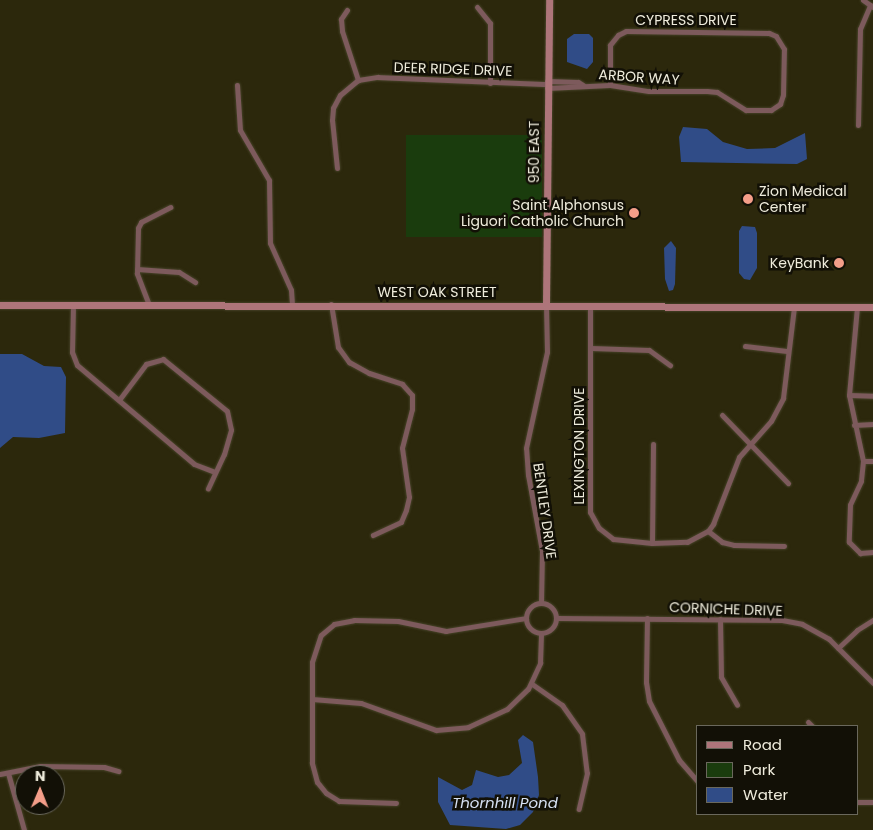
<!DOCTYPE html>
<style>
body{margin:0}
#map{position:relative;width:873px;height:830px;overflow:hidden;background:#2c280c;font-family:Poppins,sans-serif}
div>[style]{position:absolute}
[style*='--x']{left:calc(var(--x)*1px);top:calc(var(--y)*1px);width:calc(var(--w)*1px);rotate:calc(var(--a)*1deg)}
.green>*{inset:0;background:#1a3c0d;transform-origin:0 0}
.water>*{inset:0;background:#304c87}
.roads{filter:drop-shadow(0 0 1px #474329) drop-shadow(0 0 1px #474329)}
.street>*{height:5px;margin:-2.5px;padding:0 2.5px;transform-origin:2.5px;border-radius:2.5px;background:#7d5a5c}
.street>.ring{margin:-2.5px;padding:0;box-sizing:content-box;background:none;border:5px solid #7d5a5c;border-radius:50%}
.secondary>*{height:7px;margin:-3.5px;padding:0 3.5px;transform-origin:3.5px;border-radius:3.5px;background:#ae757a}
.dots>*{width:14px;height:14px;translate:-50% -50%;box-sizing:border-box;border:2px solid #121006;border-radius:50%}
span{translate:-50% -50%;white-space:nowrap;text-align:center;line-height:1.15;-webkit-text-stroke:5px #121006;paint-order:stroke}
.street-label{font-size:14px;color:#efecdc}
.poi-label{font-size:14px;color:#efecdc}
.left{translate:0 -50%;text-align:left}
.right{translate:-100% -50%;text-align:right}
.water-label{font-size:15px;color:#d6e0f2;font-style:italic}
.legend{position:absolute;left:696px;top:725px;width:162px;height:90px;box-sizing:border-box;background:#121006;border:1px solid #6a685c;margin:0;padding:6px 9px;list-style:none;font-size:15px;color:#efecdc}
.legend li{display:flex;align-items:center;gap:10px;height:25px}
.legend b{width:25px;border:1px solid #6a685c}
.north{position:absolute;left:15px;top:765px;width:50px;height:50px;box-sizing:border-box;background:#121006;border:1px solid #6a685c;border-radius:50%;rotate:1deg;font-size:14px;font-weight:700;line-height:20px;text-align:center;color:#efecdc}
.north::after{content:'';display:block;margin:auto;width:18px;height:22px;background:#f49e89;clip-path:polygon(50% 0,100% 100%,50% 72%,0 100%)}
</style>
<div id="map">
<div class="green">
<i style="left:542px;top:135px;width:102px;height:136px;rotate:90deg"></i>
</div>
<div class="water">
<i style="clip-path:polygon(574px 34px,589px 34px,593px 38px,593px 62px,587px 69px,567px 62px,567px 39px)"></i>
<i style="clip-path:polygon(683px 127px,707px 129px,723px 142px,747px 149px,775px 148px,805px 133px,807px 159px,797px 164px,681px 162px,679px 137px)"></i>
<i style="clip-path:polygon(742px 226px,755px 227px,757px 233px,757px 268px,750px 280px,744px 279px,739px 273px,739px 231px)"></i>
<i style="clip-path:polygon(671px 241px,676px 248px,675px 284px,673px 290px,669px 291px,665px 279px,664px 248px)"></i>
<i style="clip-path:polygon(0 354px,22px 354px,44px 366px,61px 367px,66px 377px,65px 433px,39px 438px,13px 437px,0 448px)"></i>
<i style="clip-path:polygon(523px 735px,533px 742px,538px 777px,539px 795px,533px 812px,520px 825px,506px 829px,450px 825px,438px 802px,438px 777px,462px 790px,472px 785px,476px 770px,498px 777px,509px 775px,522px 763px,518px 740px)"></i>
</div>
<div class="roads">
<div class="street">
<i style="--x:863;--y:0;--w:12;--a:35"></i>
<i style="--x:477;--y:7;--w:21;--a:51"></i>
<i style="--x:490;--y:23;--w:60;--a:90"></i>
<i style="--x:347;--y:10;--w:11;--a:124"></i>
<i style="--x:341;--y:19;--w:12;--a:85"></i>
<i style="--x:342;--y:31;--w:52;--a:71.9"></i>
<i style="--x:547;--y:81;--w:31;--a:2"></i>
<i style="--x:578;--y:82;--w:6;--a:31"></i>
<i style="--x:237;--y:85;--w:45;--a:86.2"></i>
<i style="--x:240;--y:130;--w:58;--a:59.9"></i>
<i style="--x:269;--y:180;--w:63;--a:89.1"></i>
<i style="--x:270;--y:243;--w:51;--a:65.9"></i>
<i style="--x:291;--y:290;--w:16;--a:86"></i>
<i style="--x:547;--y:88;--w:63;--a:-2.7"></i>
<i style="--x:610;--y:85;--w:39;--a:9"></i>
<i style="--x:649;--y:91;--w:58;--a:0"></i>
<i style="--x:707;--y:91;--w:10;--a:6"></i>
<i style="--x:717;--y:92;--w:34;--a:32"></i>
<i style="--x:746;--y:110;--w:25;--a:0"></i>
<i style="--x:771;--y:110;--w:11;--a:-34"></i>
<i style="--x:780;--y:104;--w:9;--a:-72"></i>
<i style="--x:783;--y:95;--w:46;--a:-88.8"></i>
<i style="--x:784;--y:49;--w:15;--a:-122"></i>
<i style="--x:776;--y:36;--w:8;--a:-157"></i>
<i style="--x:769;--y:33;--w:143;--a:-179.2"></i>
<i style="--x:626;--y:31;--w:9;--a:153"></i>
<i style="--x:618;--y:35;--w:13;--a:129"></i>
<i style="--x:610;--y:45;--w:40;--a:90"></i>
<i style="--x:858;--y:125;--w:96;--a:-88.8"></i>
<i style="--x:860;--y:29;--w:26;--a:-67"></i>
<i style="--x:337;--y:168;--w:48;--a:-95.9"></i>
<i style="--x:332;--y:120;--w:12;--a:-85"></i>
<i style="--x:333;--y:108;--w:15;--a:-62"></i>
<i style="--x:340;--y:95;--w:23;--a:-40"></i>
<i style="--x:358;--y:80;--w:20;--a:-9"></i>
<i style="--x:378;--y:77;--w:169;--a:2.4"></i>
<i style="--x:137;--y:269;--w:42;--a:4.1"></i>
<i style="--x:179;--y:272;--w:19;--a:32"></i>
<i style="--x:331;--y:304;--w:44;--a:80.8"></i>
<i style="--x:338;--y:347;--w:19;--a:54"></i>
<i style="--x:349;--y:362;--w:23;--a:29"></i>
<i style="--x:369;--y:373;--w:35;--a:18"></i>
<i style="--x:402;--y:384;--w:15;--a:48"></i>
<i style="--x:412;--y:395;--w:14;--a:90"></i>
<i style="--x:412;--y:409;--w:40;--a:104.4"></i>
<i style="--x:402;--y:448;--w:49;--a:81.9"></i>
<i style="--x:409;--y:497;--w:13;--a:103"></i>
<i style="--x:406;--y:510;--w:13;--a:113"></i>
<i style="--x:401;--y:522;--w:31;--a:155"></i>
<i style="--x:73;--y:305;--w:47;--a:91.2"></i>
<i style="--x:72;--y:352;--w:14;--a:69"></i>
<i style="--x:77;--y:365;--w:153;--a:40.2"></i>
<i style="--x:194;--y:464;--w:22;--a:21"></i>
<i style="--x:149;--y:305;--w:34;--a:-111"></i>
<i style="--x:137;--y:273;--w:45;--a:-88.7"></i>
<i style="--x:138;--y:228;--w:7;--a:-63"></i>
<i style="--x:141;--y:222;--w:33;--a:-27"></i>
<i style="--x:590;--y:305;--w:207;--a:90"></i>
<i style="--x:590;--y:512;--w:18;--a:61"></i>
<i style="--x:599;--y:528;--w:18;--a:38"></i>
<i style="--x:613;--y:539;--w:39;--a:6"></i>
<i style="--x:652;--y:543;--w:35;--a:-2"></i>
<i style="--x:687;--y:542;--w:24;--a:-28"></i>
<i style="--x:708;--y:531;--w:9;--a:-54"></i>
<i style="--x:713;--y:524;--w:72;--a:-68.8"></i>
<i style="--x:739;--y:457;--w:48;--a:-48.4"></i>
<i style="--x:771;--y:421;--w:26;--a:-62"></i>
<i style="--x:783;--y:398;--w:92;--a:-83.1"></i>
<i style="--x:857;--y:307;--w:88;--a:95.2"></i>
<i style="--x:849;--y:395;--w:67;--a:78"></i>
<i style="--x:863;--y:461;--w:20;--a:96"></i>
<i style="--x:861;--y:481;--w:26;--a:115"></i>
<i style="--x:850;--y:505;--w:37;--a:92"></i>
<i style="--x:849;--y:542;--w:16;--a:45"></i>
<i style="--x:860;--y:553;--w:13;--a:-4"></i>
<i style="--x:745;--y:346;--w:42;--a:6.8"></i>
<i style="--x:591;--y:348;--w:58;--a:2"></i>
<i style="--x:649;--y:350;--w:26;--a:36"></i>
<i style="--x:849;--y:395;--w:24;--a:2"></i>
<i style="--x:119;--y:400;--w:45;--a:-53.1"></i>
<i style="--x:146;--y:364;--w:18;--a:-16"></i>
<i style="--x:163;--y:359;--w:82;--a:39.1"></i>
<i style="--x:227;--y:411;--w:19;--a:78"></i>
<i style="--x:231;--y:430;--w:25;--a:106"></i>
<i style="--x:224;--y:454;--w:38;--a:115"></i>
<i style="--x:722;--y:415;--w:95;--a:45.9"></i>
<i style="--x:854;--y:425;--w:19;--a:-3"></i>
<i style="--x:863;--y:461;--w:10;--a:0"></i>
<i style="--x:708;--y:531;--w:18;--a:38"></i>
<i style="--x:722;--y:542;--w:12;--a:14"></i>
<i style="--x:734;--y:545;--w:50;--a:1.1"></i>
<i style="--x:652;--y:543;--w:99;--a:-89.4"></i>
<i class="ring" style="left:526px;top:603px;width:25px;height:25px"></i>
<i style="--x:541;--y:603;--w:52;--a:-88.9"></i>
<i style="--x:542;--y:551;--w:77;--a:-100.4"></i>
<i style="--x:528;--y:475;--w:27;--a:-94"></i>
<i style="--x:526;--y:448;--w:98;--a:-77.7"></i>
<i style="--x:547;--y:352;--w:47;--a:-91.2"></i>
<i style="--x:557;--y:618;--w:225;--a:0.5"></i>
<i style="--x:782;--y:620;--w:20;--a:11"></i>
<i style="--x:802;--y:624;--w:31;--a:29"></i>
<i style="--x:829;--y:639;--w:62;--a:45"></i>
<i style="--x:647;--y:618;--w:64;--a:90.9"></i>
<i style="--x:646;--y:682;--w:19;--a:81"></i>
<i style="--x:649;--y:701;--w:66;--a:63"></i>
<i style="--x:679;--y:760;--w:28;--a:49"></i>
<i style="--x:720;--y:619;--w:58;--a:89"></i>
<i style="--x:721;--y:677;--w:32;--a:60"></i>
<i style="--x:838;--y:648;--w:26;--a:-43"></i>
<i style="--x:857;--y:630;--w:19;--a:-32"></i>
<i style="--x:532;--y:684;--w:37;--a:35"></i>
<i style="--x:562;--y:705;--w:35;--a:55"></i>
<i style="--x:582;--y:734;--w:39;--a:83"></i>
<i style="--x:587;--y:773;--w:37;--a:103"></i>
<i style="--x:312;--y:699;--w:49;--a:4.7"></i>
<i style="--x:361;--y:703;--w:80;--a:19.8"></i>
<i style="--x:436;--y:730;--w:32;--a:-5"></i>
<i style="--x:468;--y:727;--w:43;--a:-24.8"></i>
<i style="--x:507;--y:709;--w:29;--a:-44"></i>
<i style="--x:528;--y:689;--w:29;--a:-65"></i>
<i style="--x:540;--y:663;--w:30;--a:-88"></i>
<i style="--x:808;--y:722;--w:6;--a:45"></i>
<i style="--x:8;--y:773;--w:59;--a:74.3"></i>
<i style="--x:0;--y:774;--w:41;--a:-11.3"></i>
<i style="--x:40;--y:766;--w:64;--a:0.9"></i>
<i style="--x:104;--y:767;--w:15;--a:16"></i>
<i style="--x:857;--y:802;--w:16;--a:0"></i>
<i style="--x:396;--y:803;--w:57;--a:-178"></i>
<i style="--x:339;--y:801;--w:15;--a:-148"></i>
<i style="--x:326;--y:793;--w:14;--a:-129"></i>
<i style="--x:317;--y:782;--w:20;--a:-105"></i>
<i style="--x:312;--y:763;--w:101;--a:-90"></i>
<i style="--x:312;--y:662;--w:28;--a:-72"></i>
<i style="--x:321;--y:635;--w:17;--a:-40"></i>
<i style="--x:334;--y:624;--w:20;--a:-11"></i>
<i style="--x:354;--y:620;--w:44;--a:1.3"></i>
<i style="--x:398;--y:621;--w:49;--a:11.8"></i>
<i style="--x:446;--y:631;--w:81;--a:-9.2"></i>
</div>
<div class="secondary">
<i style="--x:0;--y:305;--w:873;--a:0.13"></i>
<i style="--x:546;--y:305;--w:305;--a:-89.4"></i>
</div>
</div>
<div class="dots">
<i style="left:748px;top:199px;background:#f49e89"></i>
<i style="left:634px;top:213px;background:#f49e89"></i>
<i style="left:839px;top:263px;background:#f49e89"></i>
</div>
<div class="street-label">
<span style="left:686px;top:20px">CYPRESS DRIVE</span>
<span style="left:453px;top:69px;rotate:2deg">DEER RIDGE DRIVE</span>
<span style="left:639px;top:77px;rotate:4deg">ARBOR WAY</span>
<span style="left:534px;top:152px;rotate:-90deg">950 EAST</span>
<span style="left:437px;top:292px">WEST OAK STREET</span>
<span style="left:579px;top:446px;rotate:-90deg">LEXINGTON DRIVE</span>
<span style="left:545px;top:511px;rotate:82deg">BENTLEY DRIVE</span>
<span style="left:726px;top:609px;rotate:2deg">CORNICHE DRIVE</span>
</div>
<div class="poi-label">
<span class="left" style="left:759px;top:199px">Zion Medical<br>Center</span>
<span class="right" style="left:624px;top:213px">Saint Alphonsus<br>Liguori Catholic Church</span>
<span class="right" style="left:829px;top:263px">KeyBank</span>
</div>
<div class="water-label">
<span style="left:505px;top:803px">Thornhill Pond</span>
</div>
<ul class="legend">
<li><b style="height:6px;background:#ae757a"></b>Road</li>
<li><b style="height:14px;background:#1a3c0d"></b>Park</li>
<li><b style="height:14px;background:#304c87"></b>Water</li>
</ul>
<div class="north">N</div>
</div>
